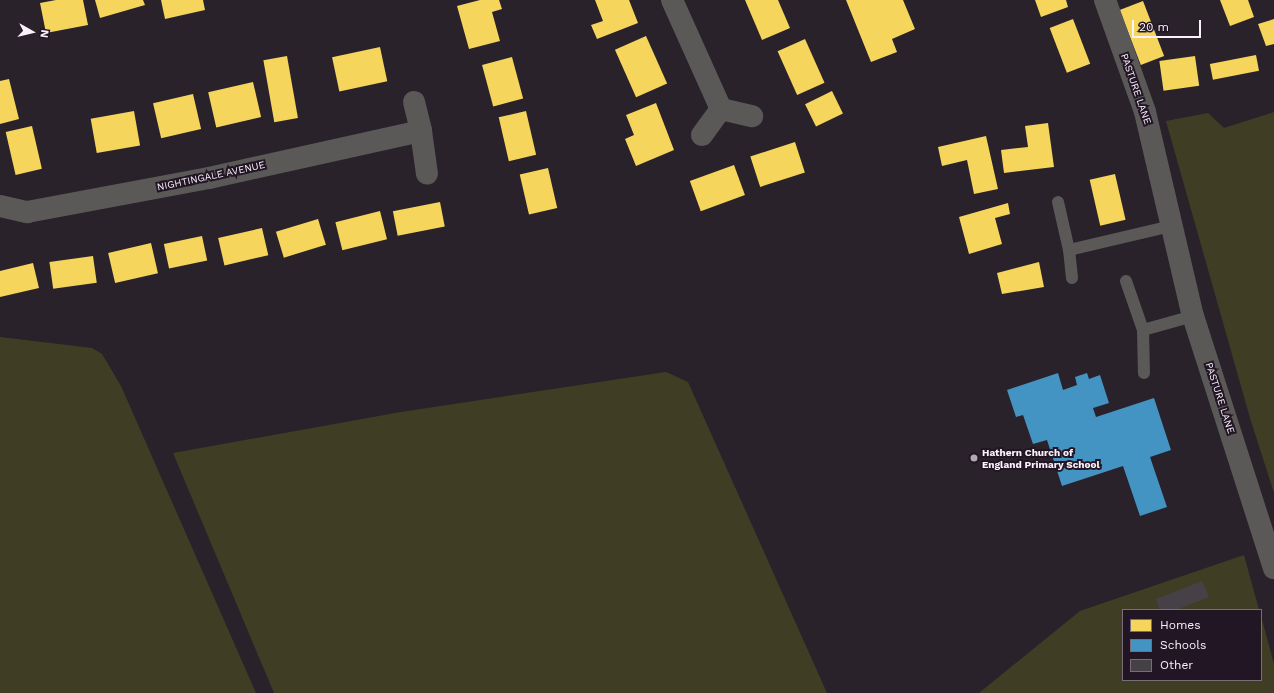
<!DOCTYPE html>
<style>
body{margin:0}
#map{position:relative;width:1274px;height:693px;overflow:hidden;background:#29222a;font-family:"Work Sans",sans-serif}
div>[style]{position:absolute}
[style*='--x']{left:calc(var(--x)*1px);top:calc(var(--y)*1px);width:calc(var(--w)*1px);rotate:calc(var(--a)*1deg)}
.green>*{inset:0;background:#3f3e25}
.homes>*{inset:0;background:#f6d55c;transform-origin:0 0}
.schools>*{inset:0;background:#4393c3}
.building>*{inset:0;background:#464047}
.service>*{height:12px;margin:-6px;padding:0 6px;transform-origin:6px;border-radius:6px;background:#5a5958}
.minor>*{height:22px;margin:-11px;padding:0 11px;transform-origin:11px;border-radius:11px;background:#5a5958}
.dots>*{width:11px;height:11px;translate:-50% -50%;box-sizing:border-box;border:2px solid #221624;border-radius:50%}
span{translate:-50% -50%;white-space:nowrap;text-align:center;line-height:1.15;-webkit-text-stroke:4px #221624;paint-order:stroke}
.street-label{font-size:10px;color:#faf1fc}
.poi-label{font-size:10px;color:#faf1fc;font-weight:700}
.left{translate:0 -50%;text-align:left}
.legend{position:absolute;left:1122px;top:609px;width:140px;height:72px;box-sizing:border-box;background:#221624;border:1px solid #786e7a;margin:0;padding:5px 7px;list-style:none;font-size:12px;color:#faf1fc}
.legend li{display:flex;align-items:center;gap:8px;height:20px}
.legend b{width:20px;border:1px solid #786e7a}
.north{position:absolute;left:12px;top:12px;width:40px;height:40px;-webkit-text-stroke:3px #221624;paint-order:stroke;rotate:98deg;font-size:11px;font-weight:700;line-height:16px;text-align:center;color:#faf1fc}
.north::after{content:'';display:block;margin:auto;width:14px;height:18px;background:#faf1fc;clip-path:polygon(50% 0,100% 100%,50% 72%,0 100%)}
.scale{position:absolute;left:1132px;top:20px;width:69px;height:18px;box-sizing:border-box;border:2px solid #faf1fc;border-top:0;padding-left:5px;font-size:12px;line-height:14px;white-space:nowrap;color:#faf1fc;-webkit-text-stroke:3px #221624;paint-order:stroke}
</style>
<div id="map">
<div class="green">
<i style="clip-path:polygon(1274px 112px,1274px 493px,1250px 418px,1166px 121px,1208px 113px,1224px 128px)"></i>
<i style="clip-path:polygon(0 337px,92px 348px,102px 354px,121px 386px,256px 693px,0 693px)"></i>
<i style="clip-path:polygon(666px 372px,688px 382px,827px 693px,274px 693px,173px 453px,401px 412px)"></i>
<i style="clip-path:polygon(1244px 555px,1259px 610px,1123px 610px,1123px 680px,1261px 680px,1261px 616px,1274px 664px,1274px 693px,979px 693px,1080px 611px)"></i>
</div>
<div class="homes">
<i style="clip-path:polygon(56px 0,83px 0,88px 25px,46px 33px,40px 3px)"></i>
<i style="clip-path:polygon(95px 0,143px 0,145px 5px,100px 18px)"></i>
<i style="clip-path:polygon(161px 0,203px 0,205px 10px,165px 19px)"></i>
<i style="clip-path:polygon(480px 0,499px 0,502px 9px,492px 12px,500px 41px,469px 49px,457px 6px)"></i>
<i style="clip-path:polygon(595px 0,629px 0,638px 23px,597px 39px,591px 25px,603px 21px)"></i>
<i style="clip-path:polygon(745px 0,778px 0,790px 28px,762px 40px)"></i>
<i style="clip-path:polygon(846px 0,903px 0,915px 29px,892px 39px,897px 52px,871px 62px)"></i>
<i style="clip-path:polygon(1035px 0,1066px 0,1068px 7px,1041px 17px)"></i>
<i style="clip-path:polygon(1220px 0,1248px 0,1254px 17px,1230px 26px)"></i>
<i style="left:1143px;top:1px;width:59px;height:25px;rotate:69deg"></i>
<i style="left:1073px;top:19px;width:48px;height:25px;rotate:69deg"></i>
<i style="clip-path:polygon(1274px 19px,1274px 44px,1266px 46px,1258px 24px)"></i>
<i style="left:646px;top:36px;width:52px;height:34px;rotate:66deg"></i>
<i style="left:805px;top:39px;width:48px;height:30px;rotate:66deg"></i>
<i style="left:380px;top:47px;width:35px;height:49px;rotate:78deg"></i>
<i style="left:1256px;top:55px;width:16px;height:47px;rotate:79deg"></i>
<i style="left:287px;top:56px;width:63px;height:24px;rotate:80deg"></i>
<i style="left:1195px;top:56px;width:30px;height:36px;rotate:82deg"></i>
<i style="left:512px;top:57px;width:43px;height:31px;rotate:75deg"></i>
<i style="clip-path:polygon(9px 79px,19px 119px,0 124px,0 81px)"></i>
<i style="left:253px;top:82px;width:36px;height:46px;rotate:77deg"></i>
<i style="left:832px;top:91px;width:25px;height:30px;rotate:64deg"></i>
<i style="left:193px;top:94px;width:36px;height:41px;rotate:77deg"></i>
<i style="clip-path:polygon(656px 103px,674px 150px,636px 166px,625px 139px,634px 135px,626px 115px)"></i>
<i style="left:134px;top:111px;width:35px;height:44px;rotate:80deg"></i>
<i style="left:526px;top:111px;width:45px;height:28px;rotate:77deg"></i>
<i style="clip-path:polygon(1048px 123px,1054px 167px,1004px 173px,1001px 150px,1028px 147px,1025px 126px)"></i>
<i style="left:32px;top:126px;width:44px;height:27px;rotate:77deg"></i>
<i style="clip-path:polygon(986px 136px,998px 189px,974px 194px,967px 160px,942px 166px,938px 147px)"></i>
<i style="left:795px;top:142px;width:32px;height:47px;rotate:72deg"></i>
<i style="left:734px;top:165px;width:32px;height:47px;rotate:70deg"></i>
<i style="left:548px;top:168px;width:41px;height:29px;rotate:77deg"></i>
<i style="left:1115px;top:174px;width:47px;height:26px;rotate:77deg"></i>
<i style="left:440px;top:202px;width:25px;height:48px;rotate:79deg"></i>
<i style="clip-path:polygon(1008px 203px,1010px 214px,995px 218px,1002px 244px,969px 254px,959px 217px)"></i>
<i style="left:380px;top:211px;width:29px;height:46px;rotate:76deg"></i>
<i style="left:318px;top:219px;width:27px;height:44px;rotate:73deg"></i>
<i style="left:262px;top:228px;width:28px;height:45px;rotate:77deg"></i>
<i style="left:202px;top:236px;width:25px;height:39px;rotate:78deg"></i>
<i style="left:151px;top:243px;width:31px;height:44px;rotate:77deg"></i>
<i style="left:93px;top:256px;width:27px;height:44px;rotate:82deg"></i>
<i style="clip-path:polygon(1039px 262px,1044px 287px,1002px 294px,997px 273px)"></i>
<i style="clip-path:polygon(33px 263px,39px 288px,0 297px,0 271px)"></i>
</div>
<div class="schools">
<i style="clip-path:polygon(1058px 373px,1063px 390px,1077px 385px,1075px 377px,1087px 373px,1089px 379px,1100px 375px,1109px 403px,1093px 408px,1096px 417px,1154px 398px,1171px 450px,1150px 457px,1167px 507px,1140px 516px,1123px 466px,1062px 486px,1047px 440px,1033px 444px,1023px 415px,1016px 417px,1007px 390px)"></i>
</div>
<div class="building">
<i style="clip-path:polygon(1202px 581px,1209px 597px,1176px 610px,1160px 610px,1156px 599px)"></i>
</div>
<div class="service">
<i style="--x:1058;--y:202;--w:49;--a:77.1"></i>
<i style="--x:1072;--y:278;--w:28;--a:-96"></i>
<i style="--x:1069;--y:250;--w:105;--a:-13.2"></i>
<i style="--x:1126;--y:281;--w:52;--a:70.9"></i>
<i style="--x:1143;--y:330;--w:43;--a:88.7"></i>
<i style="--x:1143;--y:330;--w:52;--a:-15.6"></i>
</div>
<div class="minor">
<i style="--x:672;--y:0;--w:120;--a:65.8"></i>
<i style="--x:721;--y:109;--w:32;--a:13"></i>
<i style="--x:1105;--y:0;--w:119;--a:70.3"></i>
<i style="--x:1145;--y:112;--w:210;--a:76.8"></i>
<i style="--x:1193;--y:316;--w:265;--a:72.2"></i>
<i style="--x:414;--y:102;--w:30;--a:76"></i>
<i style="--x:421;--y:131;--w:43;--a:82.1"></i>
<i style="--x:702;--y:135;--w:32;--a:-54"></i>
<i style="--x:0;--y:206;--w:28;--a:13"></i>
<i style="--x:27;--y:212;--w:185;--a:-10.6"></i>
<i style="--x:209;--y:178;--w:217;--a:-12.5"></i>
</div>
<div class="dots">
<i style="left:974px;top:458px;background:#b1a9b2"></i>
</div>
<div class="street-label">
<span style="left:1136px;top:89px;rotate:71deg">PASTURE LANE</span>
<span style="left:211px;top:176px;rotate:-12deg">NIGHTINGALE AVENUE</span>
<span style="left:1220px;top:398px;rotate:72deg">PASTURE LANE</span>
</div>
<div class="poi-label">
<span class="left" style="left:982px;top:458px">Hathern Church of<br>England Primary School</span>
</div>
<ul class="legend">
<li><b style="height:11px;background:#f6d55c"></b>Homes</li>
<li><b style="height:11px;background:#4393c3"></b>Schools</li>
<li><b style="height:11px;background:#464047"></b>Other</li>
</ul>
<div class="north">N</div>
<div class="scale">20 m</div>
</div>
